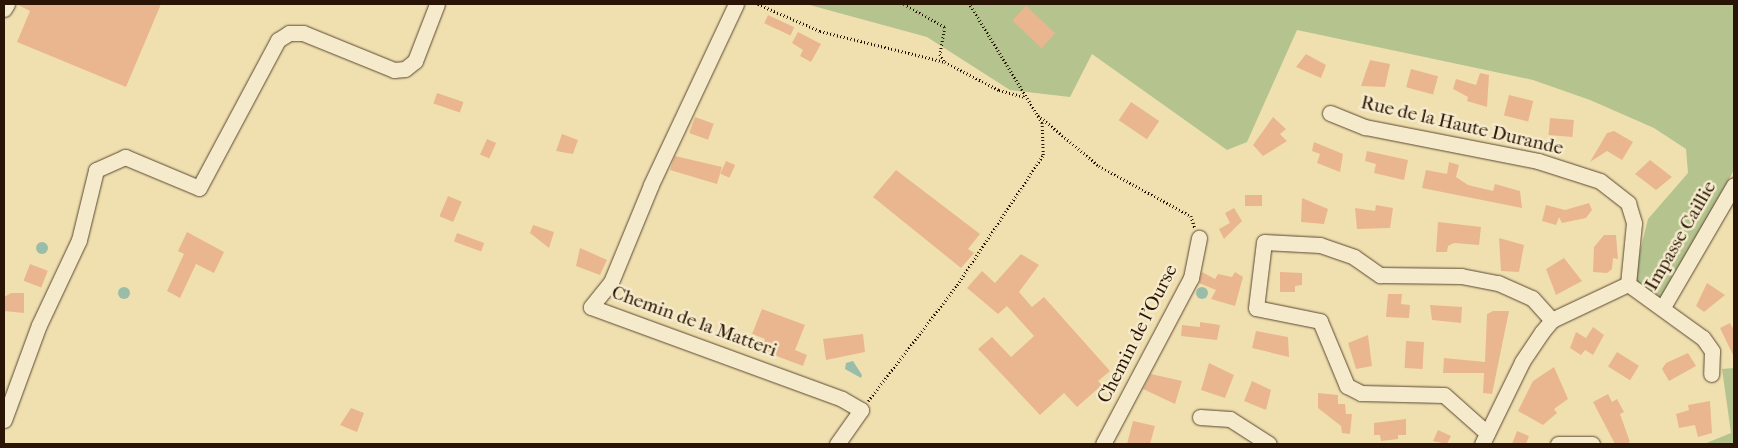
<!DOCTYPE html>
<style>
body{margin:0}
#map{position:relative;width:1738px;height:448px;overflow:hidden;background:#f0e0b0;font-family:"IM FELL French Canon",serif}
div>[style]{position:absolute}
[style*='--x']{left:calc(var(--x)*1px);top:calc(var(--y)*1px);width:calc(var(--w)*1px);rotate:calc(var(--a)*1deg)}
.green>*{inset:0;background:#b5c38f}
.water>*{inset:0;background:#9abda9}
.round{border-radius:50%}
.building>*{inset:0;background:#eab68f;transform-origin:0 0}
.path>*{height:2.5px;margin-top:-1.25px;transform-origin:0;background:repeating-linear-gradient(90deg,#291406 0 1px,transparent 0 3.5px)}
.roads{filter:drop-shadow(0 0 1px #5b4730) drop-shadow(0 0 1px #5b4730)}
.minor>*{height:15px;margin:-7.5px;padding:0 7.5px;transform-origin:7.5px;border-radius:7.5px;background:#f5ebcc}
span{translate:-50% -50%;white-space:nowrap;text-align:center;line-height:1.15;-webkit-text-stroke:5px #f5ebcc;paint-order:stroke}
.street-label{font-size:19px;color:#291406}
.frame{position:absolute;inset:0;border:5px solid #291406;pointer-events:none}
</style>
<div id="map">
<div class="green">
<i style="clip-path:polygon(806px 4px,1734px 4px,1734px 170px,1662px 299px,1633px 280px,1648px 219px,1688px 173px,1686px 149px,1654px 128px,1590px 100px,1533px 80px,1297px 30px,1247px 142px,1227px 150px,1092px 54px,1070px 97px,1010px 90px,927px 37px)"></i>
<i style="clip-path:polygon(1734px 368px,1734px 444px,1704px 444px,1731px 433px,1722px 369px)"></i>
</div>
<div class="water">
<i class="round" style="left:36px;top:242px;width:12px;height:12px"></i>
<i class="round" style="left:1196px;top:287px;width:12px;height:12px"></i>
<i class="round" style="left:118px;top:287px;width:12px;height:12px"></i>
<i style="clip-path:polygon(853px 361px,862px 375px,861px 378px,845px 369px,846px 363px)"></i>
</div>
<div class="building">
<i style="clip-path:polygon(16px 4px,161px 4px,126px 87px,17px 42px,30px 11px)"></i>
<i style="left:1026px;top:6px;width:40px;height:20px;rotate:43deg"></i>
<i style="left:768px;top:15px;width:29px;height:9px;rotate:25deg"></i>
<i style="clip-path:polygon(798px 32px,821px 44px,811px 62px,800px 56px,803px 50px,792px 43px)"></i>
<i style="clip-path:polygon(1306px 54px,1326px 65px,1321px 78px,1296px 67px)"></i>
<i style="clip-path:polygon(1370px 60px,1390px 64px,1385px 87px,1361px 86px)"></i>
<i style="left:1411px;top:69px;width:28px;height:19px;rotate:15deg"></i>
<i style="clip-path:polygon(1480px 73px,1489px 75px,1487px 107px,1467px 101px,1468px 97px,1453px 89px,1456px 79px,1476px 85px)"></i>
<i style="left:437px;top:93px;width:28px;height:11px;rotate:19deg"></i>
<i style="left:1509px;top:95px;width:25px;height:21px;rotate:14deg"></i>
<i style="left:1131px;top:102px;width:34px;height:22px;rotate:34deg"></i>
<i style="left:695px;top:117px;width:20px;height:17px;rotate:20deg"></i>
<i style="clip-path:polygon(1273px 117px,1286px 129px,1280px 134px,1287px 141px,1263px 156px,1253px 145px)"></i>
<i style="left:1550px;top:118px;width:24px;height:17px;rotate:5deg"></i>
<i style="clip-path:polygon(1614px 131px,1633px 142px,1622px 160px,1607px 151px,1590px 162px,1607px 133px)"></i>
<i style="clip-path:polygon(562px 134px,578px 140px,573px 154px,556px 151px)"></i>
<i style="left:487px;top:139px;width:10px;height:17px;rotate:24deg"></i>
<i style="clip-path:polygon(1314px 142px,1343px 154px,1340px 172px,1317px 163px,1320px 154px,1312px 151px)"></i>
<i style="clip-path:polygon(1367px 151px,1408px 160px,1404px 180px,1374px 173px,1376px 164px,1365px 161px)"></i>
<i style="clip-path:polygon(675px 156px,722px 167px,717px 184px,670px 170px)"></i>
<i style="clip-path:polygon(1650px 160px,1672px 177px,1656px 190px,1635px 174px)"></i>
<i style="left:726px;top:161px;width:10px;height:14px;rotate:24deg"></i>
<i style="clip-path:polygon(1449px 162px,1459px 165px,1456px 177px,1468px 185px,1493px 191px,1495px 184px,1520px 191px,1522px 208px,1422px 188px,1426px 170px,1447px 174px)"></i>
<i style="clip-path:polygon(896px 170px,980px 234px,968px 249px,974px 253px,961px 268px,873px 197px)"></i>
<i style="left:1245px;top:195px;width:17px;height:11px"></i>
<i style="left:448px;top:196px;width:15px;height:22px;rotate:23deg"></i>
<i style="clip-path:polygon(1302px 198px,1328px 209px,1324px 224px,1301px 222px)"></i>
<i style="clip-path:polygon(1589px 203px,1592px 210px,1586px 218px,1562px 223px,1559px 217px,1556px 225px,1542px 221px,1546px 205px,1565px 210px)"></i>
<i style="clip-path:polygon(1376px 205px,1393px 208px,1390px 228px,1357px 229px,1355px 208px,1375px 211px)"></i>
<i style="clip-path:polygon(1234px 208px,1242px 221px,1224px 239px,1219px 229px,1230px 223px,1225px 213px)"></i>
<i style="clip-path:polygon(1438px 222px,1481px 227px,1479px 245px,1454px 243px,1448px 246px,1447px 252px,1436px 252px)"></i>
<i style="clip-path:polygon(533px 225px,554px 232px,549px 248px,530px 233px)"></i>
<i style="clip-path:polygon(187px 232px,224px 252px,214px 273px,196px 264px,180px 298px,167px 291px,184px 254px,178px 251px)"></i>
<i style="left:457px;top:233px;width:29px;height:9px;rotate:20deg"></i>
<i style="clip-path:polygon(1604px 235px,1616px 235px,1618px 259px,1613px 258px,1612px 269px,1607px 273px,1593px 272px,1594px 247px)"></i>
<i style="clip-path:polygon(1499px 238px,1524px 245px,1519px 272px,1501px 271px)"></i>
<i style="clip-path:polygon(580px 248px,607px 260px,600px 275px,576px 266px)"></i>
<i style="clip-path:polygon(1021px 254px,1039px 265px,1019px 292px,1032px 307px,1044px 297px,1110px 371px,1098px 381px,1102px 385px,1077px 407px,1064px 393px,1040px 415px,978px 349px,992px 337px,1011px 357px,1034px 336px,1007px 306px,998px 314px,967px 288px,982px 271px,995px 283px)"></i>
<i style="clip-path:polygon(1564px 258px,1582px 281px,1556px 295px,1546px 269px)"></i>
<i style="left:30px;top:264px;width:19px;height:18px;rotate:21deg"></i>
<i style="clip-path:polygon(1202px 272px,1215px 279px,1218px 274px,1232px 277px,1235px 272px,1243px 277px,1235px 306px,1211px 299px,1216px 290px,1199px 283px)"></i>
<i style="clip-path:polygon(1280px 272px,1302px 273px,1302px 285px,1295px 286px,1295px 292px,1280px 292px)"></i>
<i style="clip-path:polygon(1707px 283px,1725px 295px,1704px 312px,1696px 306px)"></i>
<i style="clip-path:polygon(11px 293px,24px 293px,24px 313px,4px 311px,4px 297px)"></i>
<i style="clip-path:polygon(1388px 294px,1402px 294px,1401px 304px,1410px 305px,1409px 318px,1386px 317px)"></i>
<i style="clip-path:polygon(1430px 305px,1462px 307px,1461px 323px,1432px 320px)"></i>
<i style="clip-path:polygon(762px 309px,805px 325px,795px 350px,807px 355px,803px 366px,761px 350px,765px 339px,752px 334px)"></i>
<i style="clip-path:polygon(1493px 311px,1509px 311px,1492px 394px,1483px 393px,1484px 373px,1443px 373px,1444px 358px,1485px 362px,1487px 314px)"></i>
<i style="clip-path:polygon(1200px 322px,1220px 325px,1217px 340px,1181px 336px,1182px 325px,1200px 327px)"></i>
<i style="clip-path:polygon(1730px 323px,1734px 330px,1734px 357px,1720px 328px)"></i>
<i style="clip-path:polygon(1593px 327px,1604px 335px,1593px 355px,1585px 350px,1581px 355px,1570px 348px,1576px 332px,1586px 338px)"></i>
<i style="clip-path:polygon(1256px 331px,1288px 337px,1289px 357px,1252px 348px)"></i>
<i style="clip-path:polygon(863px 334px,865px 352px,826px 360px,823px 339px)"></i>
<i style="clip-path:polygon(1368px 335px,1372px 366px,1356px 369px,1348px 343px)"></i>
<i style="left:1406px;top:341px;width:18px;height:27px;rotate:3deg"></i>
<i style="left:1617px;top:352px;width:26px;height:17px;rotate:32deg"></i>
<i style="clip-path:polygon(1688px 353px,1696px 366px,1669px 381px,1662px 369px,1666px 363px)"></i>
<i style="clip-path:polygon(1209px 363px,1234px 375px,1225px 398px,1201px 390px)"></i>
<i style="clip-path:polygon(1554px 367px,1568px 399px,1554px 409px,1557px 413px,1543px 425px,1518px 411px,1533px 381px)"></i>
<i style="clip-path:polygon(1151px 374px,1182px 381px,1175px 404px,1143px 389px)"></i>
<i style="clip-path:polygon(1252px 381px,1271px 390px,1266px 410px,1244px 401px)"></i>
<i style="clip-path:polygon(1318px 393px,1338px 395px,1338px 404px,1345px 404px,1346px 414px,1352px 414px,1350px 434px,1342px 433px,1341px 426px,1318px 408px)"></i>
<i style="clip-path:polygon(1608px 394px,1612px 402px,1617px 399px,1624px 412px,1620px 414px,1630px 442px,1625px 444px,1615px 444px,1593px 402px)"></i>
<i style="clip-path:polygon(1710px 401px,1712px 433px,1698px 437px,1695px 425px,1679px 428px,1676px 414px,1689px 410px,1688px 405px)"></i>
<i style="clip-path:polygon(351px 408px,364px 413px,357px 432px,340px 425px)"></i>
<i style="clip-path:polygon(1406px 419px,1406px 435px,1398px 435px,1398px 439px,1381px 441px,1380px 435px,1374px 435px,1374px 423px)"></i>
<i style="clip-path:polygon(1133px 421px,1155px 426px,1150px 444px,1127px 444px)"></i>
<i style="clip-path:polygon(1438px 430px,1451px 436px,1447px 444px,1433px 441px)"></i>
<i style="clip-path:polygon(1517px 431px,1529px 436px,1526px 444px,1512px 444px)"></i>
</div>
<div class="path">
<i style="--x:758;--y:4;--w:68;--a:23.5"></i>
<i style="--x:820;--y:31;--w:129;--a:13.9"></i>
<i style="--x:904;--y:4;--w:47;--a:29.3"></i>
<i style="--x:945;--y:27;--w:27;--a:100"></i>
<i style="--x:940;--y:54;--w:9;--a:58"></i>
<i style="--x:945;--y:62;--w:61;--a:27.4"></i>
<i style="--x:999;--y:90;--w:27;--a:15"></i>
<i style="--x:1038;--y:115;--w:80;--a:39.9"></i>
<i style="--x:1099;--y:166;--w:105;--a:28.5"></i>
<i style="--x:1191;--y:216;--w:13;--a:72"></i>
<i style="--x:868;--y:401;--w:146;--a:-52.5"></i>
<i style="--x:957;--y:285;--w:156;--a:-56.5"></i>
<i style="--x:1043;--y:155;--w:32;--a:-92"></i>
<i style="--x:1042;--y:123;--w:140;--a:-121.5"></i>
</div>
<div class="roads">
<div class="minor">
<i style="--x:736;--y:4;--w:200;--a:115.2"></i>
<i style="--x:651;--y:185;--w:105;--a:112.4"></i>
<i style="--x:611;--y:282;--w:32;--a:129"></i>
<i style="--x:591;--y:307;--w:267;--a:20.1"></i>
<i style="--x:842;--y:399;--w:22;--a:30"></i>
<i style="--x:861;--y:410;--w:42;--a:125.2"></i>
<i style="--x:4;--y:9;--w:6;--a:-59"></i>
<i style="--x:1330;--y:113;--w:38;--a:22"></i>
<i style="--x:1365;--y:127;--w:176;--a:11.1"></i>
<i style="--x:1538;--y:161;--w:65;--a:17.9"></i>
<i style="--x:1600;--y:181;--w:36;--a:38"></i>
<i style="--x:1628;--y:203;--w:21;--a:73"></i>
<i style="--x:1634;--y:223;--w:61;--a:95.6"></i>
<i style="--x:1628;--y:284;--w:84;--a:154.7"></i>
<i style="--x:1552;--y:320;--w:16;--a:130"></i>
<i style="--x:1542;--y:332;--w:36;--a:124"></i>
<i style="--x:1522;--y:362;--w:91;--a:116"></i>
<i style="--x:1628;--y:284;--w:92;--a:35.8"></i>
<i style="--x:1703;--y:338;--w:16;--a:55"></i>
<i style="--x:1712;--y:351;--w:23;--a:92"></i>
<i style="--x:1663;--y:307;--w:141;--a:-59.8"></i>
<i style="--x:1200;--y:417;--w:30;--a:4"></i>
<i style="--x:1230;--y:419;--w:46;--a:32.7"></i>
<i style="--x:4;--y:420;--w:101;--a:-69.8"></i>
<i style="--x:39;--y:325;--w:94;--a:-64.8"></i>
<i style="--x:79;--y:240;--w:72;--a:-76.3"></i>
<i style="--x:96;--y:170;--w:32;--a:-24"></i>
<i style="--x:125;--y:157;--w:80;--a:22.7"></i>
<i style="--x:199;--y:188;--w:168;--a:-61.9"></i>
<i style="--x:278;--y:40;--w:13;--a:-32"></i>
<i style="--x:289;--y:33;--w:14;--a:0"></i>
<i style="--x:303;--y:33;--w:98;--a:22.1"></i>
<i style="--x:394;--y:70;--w:11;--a:-5"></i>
<i style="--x:405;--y:69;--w:13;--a:-39"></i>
<i style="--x:415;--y:61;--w:61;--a:-68.9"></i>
<i style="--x:1487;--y:433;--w:57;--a:-138.5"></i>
<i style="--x:1444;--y:395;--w:83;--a:-178.6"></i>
<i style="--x:1361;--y:393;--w:16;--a:-153"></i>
<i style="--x:1347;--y:386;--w:70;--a:-112.6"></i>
<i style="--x:1320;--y:321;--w:65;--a:-168.5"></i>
<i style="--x:1256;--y:308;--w:66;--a:-83.1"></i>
<i style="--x:1264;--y:242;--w:56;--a:3.1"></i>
<i style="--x:1320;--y:245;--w:36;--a:19"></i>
<i style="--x:1354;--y:257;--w:32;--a:35"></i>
<i style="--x:1380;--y:275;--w:81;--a:0.7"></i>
<i style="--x:1461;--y:276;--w:38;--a:11"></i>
<i style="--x:1498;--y:283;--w:37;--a:24"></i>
<i style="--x:1532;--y:298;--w:30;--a:48"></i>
<i style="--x:1103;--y:444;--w:188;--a:-62.1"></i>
<i style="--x:1191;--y:278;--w:41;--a:-78.7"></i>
<i style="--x:1558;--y:444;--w:34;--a:0"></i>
</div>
</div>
<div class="street-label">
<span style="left:1462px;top:126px;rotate:13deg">Rue de la Haute Durande</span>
<span style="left:1681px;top:236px;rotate:-60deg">Impasse Caillie</span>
<span style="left:694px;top:322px;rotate:20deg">Chemin de la Matteri</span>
<span style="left:1138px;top:334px;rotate:-63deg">Chemin de l'Ourse</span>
</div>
<div class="frame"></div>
</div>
